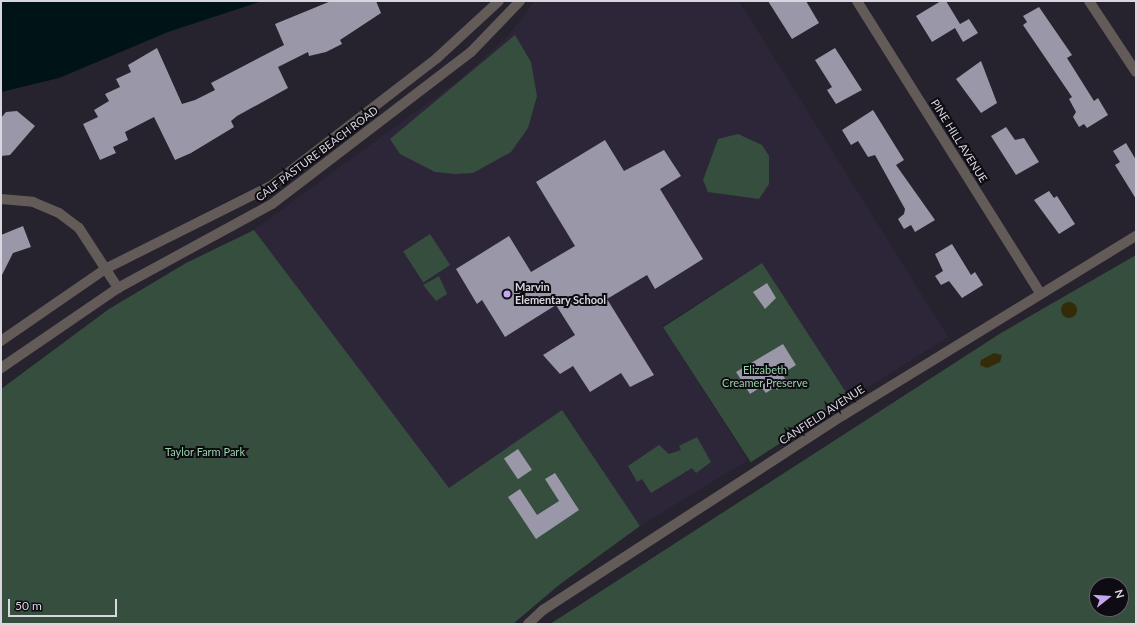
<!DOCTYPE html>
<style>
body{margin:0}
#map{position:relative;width:1137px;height:625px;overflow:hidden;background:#26222e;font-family:Lato,sans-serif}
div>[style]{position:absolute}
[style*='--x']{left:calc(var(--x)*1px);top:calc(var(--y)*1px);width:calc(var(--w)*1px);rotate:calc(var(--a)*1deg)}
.built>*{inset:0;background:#2d2639}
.green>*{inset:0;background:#364e3d;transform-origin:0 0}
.sand>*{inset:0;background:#332b0a}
.round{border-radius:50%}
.water>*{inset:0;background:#001417}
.building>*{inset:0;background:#9997a8;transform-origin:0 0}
.minor>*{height:10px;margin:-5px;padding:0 5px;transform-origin:5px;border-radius:5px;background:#635b58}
.dots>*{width:11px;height:11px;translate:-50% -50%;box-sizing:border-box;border:2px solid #0e0c12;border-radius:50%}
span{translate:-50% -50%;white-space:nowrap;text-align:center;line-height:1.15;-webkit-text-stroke:4px #0e0c12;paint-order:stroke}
.street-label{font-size:11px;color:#d9d6df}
.poi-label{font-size:11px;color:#d9d6df;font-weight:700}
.left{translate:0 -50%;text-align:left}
.park-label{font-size:11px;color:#97d1a7}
.frame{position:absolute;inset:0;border:2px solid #d9d6df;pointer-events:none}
.north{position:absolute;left:1089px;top:577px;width:40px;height:40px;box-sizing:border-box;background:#0e0c12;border:1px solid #5f5d64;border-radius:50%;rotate:73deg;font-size:11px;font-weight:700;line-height:16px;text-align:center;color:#d9d6df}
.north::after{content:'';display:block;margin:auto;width:14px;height:18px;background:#c5a7f1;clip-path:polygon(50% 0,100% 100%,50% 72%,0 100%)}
.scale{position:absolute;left:8px;top:599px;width:109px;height:18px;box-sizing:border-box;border:2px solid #d9d6df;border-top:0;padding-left:5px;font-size:12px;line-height:14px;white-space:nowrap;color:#d9d6df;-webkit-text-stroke:3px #0e0c12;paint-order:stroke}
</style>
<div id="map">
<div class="built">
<i style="clip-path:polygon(535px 1px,739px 1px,948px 337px,849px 399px,762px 263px,662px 326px,748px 460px,640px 526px,562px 410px,449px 489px,254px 230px,458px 81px,508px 36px)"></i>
</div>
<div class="green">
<i style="clip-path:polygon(515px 35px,531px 62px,537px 96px,528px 128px,511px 152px,473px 173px,455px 174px,435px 172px,400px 154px,390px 139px)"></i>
<i style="clip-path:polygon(738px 134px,762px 145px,769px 156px,769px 184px,759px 199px,708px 192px,703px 180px,718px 139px)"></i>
<i style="clip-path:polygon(254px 230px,449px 488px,562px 410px,640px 526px,559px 585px,513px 624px,1px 624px,1px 389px,109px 309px,186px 263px)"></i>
<i style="left:430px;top:234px;width:37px;height:32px;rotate:57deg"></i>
<i style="clip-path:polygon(evenodd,1136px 255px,1136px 624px,550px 624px,1001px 333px,1136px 255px,1097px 585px,1121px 585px,1121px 609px,1097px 609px,1097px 585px)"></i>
<i style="left:762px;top:263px;width:161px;height:118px;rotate:57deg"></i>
<i style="clip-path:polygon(439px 276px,447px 294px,436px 301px,423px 285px)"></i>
<i style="clip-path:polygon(697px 437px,711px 462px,696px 473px,692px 468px,651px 493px,642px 479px,637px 482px,628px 466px,659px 445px,669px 454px,681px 450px,679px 446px)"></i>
</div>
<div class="sand">
<i class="round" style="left:1061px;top:302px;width:16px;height:16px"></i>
<i style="clip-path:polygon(994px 353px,1002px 355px,1000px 362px,987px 368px,980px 365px,981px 360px)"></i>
</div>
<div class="water">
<i style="clip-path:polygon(1px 1px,262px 1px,168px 32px,59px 78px,1px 92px)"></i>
</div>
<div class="building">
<i style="clip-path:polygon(331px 1px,376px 1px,381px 13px,340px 40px,342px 44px,326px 52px,309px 56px,308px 52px,278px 67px,288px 88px,237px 116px,231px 121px,234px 127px,191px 153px,175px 160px,154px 117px,125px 132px,128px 140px,113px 147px,116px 153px,100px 160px,83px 124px,98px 117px,94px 110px,109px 101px,105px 94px,120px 87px,116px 79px,131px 72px,128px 65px,157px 48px,182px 104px,195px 100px,215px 90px,211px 83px,284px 45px,275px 24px)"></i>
<i style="clip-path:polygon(768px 1px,806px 1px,819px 23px,792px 39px)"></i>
<i style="clip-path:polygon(941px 1px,946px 1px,960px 24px,969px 19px,978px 33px,963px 42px,955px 28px,932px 42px,916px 16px)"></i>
<i style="clip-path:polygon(1039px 7px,1072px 55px,1067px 58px,1094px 101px,1098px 98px,1108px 115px,1087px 128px,1084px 124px,1079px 127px,1073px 117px,1076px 112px,1069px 99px,1072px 97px,1023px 25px,1027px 22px,1023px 16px)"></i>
<i style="clip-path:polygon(835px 48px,862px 90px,836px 104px,827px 90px,832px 87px,815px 60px)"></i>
<i style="clip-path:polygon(981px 61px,997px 103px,981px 113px,956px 79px)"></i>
<i style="clip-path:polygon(873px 110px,904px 160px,896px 165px,935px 220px,915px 232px,911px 225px,904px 229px,898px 219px,904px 214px,905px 209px,875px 155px,868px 157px,858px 141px,851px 145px,842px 130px)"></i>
<i style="clip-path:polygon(17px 111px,35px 126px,10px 155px,1px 156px,1px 118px,6px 112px)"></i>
<i style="clip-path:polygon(1006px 127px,1015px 140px,1024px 138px,1039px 162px,1016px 175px,991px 136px)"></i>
<i style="clip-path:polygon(605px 140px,624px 171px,664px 150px,681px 176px,660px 189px,703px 259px,655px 289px,647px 275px,607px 299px,654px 375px,630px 387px,621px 373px,590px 392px,573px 366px,560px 374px,543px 355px,575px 335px,556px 305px,505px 337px,482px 300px,477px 304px,456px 269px,509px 236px,531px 272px,575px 246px,536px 182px)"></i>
<i style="clip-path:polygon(1126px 143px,1136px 160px,1136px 199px,1115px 165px,1120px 162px,1113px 151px)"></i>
<i style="clip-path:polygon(1049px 191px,1054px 198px,1057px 196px,1075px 224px,1059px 234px,1034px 200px)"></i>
<i style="clip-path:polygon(23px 226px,31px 247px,13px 253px,1px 277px,1px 235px)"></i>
<i style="clip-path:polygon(952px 244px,971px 275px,975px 272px,983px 285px,962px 298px,949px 281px,941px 285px,935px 276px,943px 271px,935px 254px)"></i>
<i style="clip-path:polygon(767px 283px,776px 298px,765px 309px,753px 292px)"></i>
<i style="clip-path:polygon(783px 344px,796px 365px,782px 374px,788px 383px,777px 390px,775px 387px,766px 393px,761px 387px,750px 394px,736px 372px)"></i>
<i style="left:518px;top:449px;width:25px;height:17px;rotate:56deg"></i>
<i style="clip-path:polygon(555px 473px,579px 510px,536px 539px,508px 497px,520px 489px,537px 515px,559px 501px,545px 479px)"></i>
</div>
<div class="minor">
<i style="--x:857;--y:1;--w:345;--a:57.9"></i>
<i style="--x:1089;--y:1;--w:85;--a:56.5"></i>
<i style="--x:1;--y:199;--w:32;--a:5"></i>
<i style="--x:33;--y:202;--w:28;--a:23"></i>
<i style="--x:59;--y:213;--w:25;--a:37"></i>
<i style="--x:79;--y:228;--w:72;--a:57"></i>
<i style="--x:1;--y:341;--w:129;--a:-34.6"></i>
<i style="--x:107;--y:268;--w:183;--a:-26.6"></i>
<i style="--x:271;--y:186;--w:210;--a:-37.6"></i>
<i style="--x:437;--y:58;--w:84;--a:-42.6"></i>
<i style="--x:1;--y:368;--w:142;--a:-34.4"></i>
<i style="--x:118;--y:288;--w:175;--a:-28.6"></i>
<i style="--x:272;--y:204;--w:250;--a:-37.4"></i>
<i style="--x:471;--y:52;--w:71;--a:-46.1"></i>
<i style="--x:528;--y:624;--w:21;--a:-43"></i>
<i style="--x:543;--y:610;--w:356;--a:-33"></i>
<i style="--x:842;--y:416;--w:345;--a:-31.5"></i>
</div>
<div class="dots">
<i style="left:507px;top:294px;background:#c5a7f1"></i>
</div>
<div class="street-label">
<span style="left:959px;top:141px;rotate:58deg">PINE HILL AVENUE</span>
<span style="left:317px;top:154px;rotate:-37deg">CALF PASTURE BEACH ROAD</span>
<span style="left:822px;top:415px;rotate:-33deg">CANFIELD AVENUE</span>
</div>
<div class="poi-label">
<span class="left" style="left:515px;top:294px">Marvin<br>Elementary School</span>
</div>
<div class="park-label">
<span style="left:765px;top:377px">Elizabeth<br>Creamer Preserve</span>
<span style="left:205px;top:452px">Taylor Farm Park</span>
</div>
<div class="frame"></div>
<div class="north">N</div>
<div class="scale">50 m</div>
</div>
